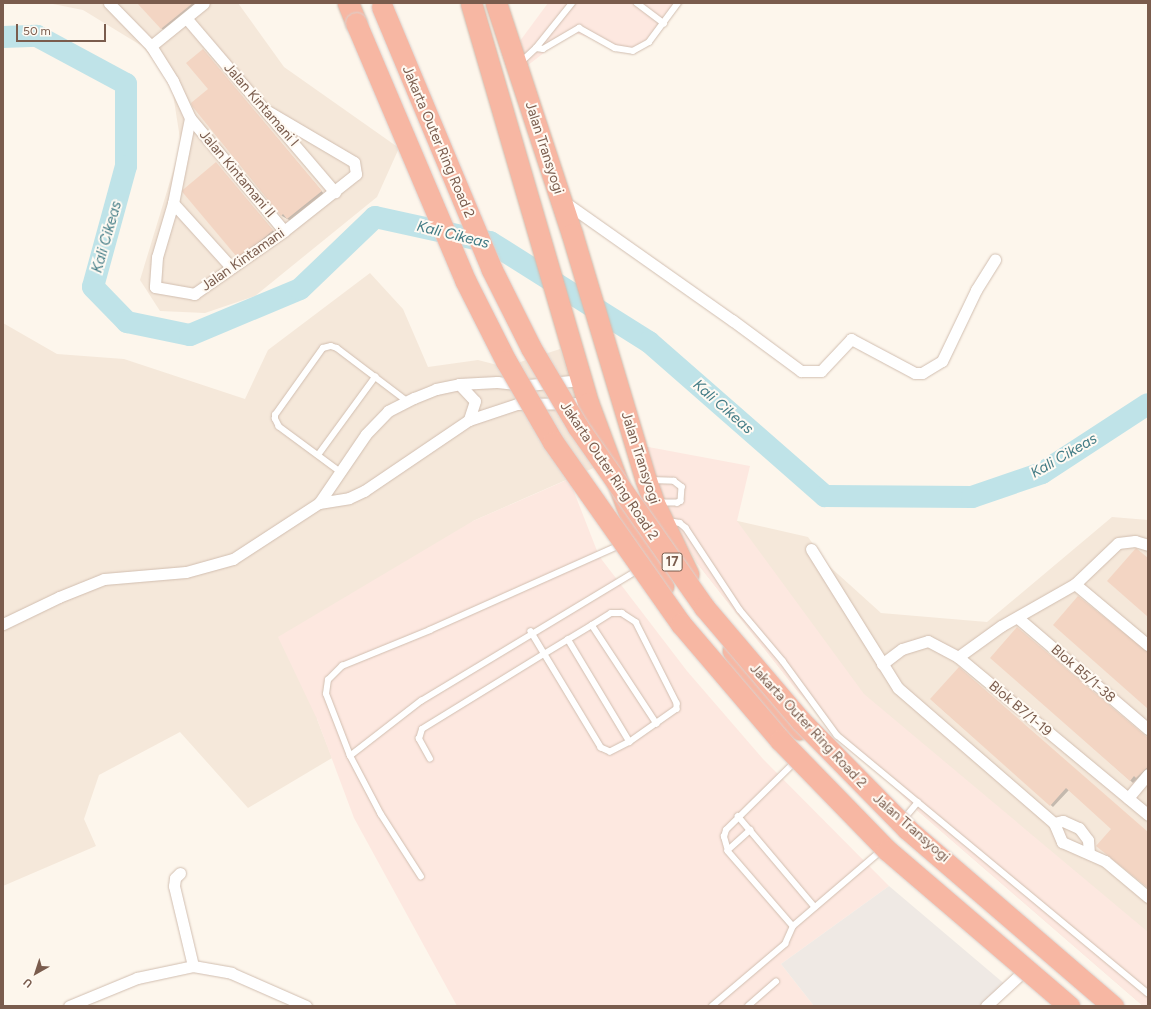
<!DOCTYPE html>
<style>
body{margin:0}
#map{position:relative;width:1151px;height:1009px;overflow:hidden;background:#fdf6ec;font-family:Figtree,sans-serif}
div>[style]{position:absolute}
[style*='--x']{left:calc(var(--x)*1px);top:calc(var(--y)*1px);width:calc(var(--w)*1px);rotate:calc(var(--a)*1deg)}
.residential>*{inset:0;background:#f5e8da}
.commercial>*{inset:0;background:#fde8e0}
.industrial>*{inset:0;background:#efe9e4}
.shadow>*{inset:0;background:#0003}
.river>*{height:22px;margin:-11px;padding:0 11px;transform-origin:11px;border-radius:11px;background:#bfe3e8}
.building>*{inset:0;background:#f3d5c3;transform-origin:0 0}
.roads{filter:drop-shadow(0 0 1px #d1beb0) drop-shadow(0 0 1px #d1beb0)}
.lane>*{height:5.5px;margin:-2.75px;padding:0 2.75px;transform-origin:2.75px;border-radius:2.75px;background:#fff}
.street>*{height:11px;margin:-5.5px;padding:0 5.5px;transform-origin:5.5px;border-radius:5.5px;background:#fff}
.highway>*{height:21px;margin:-10.5px;padding:0 10.5px;transform-origin:10.5px;border-radius:10.5px;background:#f7b7a3}
.bridges{filter:drop-shadow(0 0 1px #dad1cd) drop-shadow(0 0 1px #dad1cd)}
.highway-bridge>*{height:21px;margin:-10.5px;padding:0 10.5px;transform-origin:10.5px;border-radius:10.5px;background:#f7b7a3}
span{translate:-50% -50%;white-space:nowrap;text-align:center;line-height:1.15;-webkit-text-stroke:4px #fffaf3;paint-order:stroke}
.shield-label span{padding:1px 3px;background:#fffaf3;border:1px solid;border-radius:3px;-webkit-text-stroke-width:0}
.shield-label{font-size:13px;color:#7a5c4d;font-weight:700}
.street-label{font-size:14px;color:#7a5c4d}
.water-label{font-size:15px;color:#437c86;font-style:italic}
.frame{position:absolute;inset:0;border:4px solid #7a5c4d;pointer-events:none}
.north{position:absolute;left:16px;top:953px;width:40px;height:40px;-webkit-text-stroke:3px #fffaf3;paint-order:stroke;rotate:219deg;font-size:11px;font-weight:700;line-height:16px;text-align:center;color:#7a5c4d}
.north::after{content:'';display:block;margin:auto;width:14px;height:18px;background:#7a5c4d;clip-path:polygon(50% 0,100% 100%,50% 72%,0 100%)}
.scale{position:absolute;left:16px;top:24px;width:90px;height:18px;box-sizing:border-box;border:2px solid #7a5c4d;border-top:0;padding-left:5px;font-size:12px;line-height:14px;white-space:nowrap;color:#7a5c4d;-webkit-text-stroke:3px #fffaf3;paint-order:stroke}
</style>
<div id="map">
<div class="residential">
<i style="clip-path:polygon(48px 3px,238px 3px,284px 67px,399px 148px,377px 197px,255px 296px,205px 313px,160px 311px,140px 280px,181px 145px,171px 81px,142px 46px,83px 10px)"></i>
<i style="clip-path:polygon(370px 273px,403px 309px,428px 367px,478px 360px,505px 367px,560px 349px,598px 466px,473px 521px,317px 719px,332px 758px,248px 808px,180px 732px,99px 775px,84px 819px,96px 846px,3px 886px,3px 323px,57px 354px,124px 359px,245px 399px,268px 350px)"></i>
<i style="clip-path:polygon(663px 504px,808px 537px,829px 566px,881px 613px,987px 622px,1112px 517px,1148px 520px,1148px 1006px,1143px 1006px,919px 812px,799px 693px,697px 563px)"></i>
</div>
<div class="commercial">
<i style="clip-path:polygon(548px 3px,674px 3px,638px 52px,571px 32px,523px 69px,517px 45px)"></i>
<i style="clip-path:polygon(643px 446px,750px 466px,737px 521px,864px 694px,1148px 932px,1148px 1006px,1143px 1006px,919px 812px,799px 693px,697px 563px,663px 504px)"></i>
<i style="clip-path:polygon(569px 479px,599px 556px,687px 671px,763px 759px,889px 886px,781px 964px,814px 1006px,457px 1006px,354px 818px,317px 719px,278px 637px,473px 521px)"></i>
</div>
<div class="industrial">
<i style="clip-path:polygon(889px 886px,1007px 986px,981px 1006px,814px 1006px,781px 964px)"></i>
</div>
<div class="shadow">
<i style="clip-path:polygon(139px 3px,198px 3px,164px 31px)"></i>
<i style="clip-path:polygon(205px 53px,324px 194px,291px 221px,282px 216px,193px 105px,209px 89px)"></i>
<i style="clip-path:polygon(218px 166px,275px 233px,240px 258px,237px 255px)"></i>
<i style="clip-path:polygon(992px 658px,1148px 740px,1148px 770px,1133px 783px)"></i>
<i style="clip-path:polygon(934px 702px,1148px 835px,1148px 887px,1113px 829px,1069px 790px,1053px 807px)"></i>
</div>
<div class="river">
<i style="--x:3;--y:37;--w:34;--a:-2"></i>
<i style="--x:37;--y:36;--w:101;--a:28.3"></i>
<i style="--x:126;--y:84;--w:82;--a:90"></i>
<i style="--x:126;--y:166;--w:125;--a:105.3"></i>
<i style="--x:93;--y:287;--w:49;--a:45.8"></i>
<i style="--x:127;--y:322;--w:64;--a:11.7"></i>
<i style="--x:190;--y:335;--w:119;--a:-22.7"></i>
<i style="--x:300;--y:289;--w:104;--a:-43.8"></i>
<i style="--x:375;--y:217;--w:118;--a:12.3"></i>
<i style="--x:490;--y:242;--w:188;--a:32.2"></i>
<i style="--x:649;--y:342;--w:234;--a:41.2"></i>
<i style="--x:825;--y:496;--w:147;--a:0.4"></i>
<i style="--x:972;--y:497;--w:74;--a:-18.9"></i>
<i style="--x:1042;--y:473;--w:126;--a:-33.1"></i>
</div>
<div class="building">
<i style="clip-path:polygon(137px 3px,193px 3px,161px 29px)"></i>
<i style="clip-path:polygon(203px 49px,322px 191px,287px 219px,283px 214px,281px 216px,192px 106px,191px 103px,208px 89px,186px 63px)"></i>
<i style="left:216px;top:162px;width:89px;height:45px;rotate:50deg"></i>
<i style="clip-path:polygon(1136px 548px,1148px 558px,1148px 617px,1107px 581px)"></i>
<i style="clip-path:polygon(1078px 596px,1148px 652px,1148px 709px,1053px 625px)"></i>
<i style="clip-path:polygon(1017px 627px,1148px 738px,1148px 767px,1136px 778px,1134px 776px,1130px 781px,990px 658px)"></i>
<i style="clip-path:polygon(959px 667px,1148px 832px,1148px 888px,1096px 846px,1111px 829px,1066px 788px,1050px 806px,930px 699px)"></i>
</div>
<div class="roads">
<div class="lane">
<i style="--x:637;--y:3;--w:34;--a:37"></i>
<i style="--x:536;--y:48;--w:58;--a:-51.3"></i>
<i style="--x:521;--y:62;--w:21;--a:-43"></i>
<i style="--x:536;--y:48;--w:7;--a:8"></i>
<i style="--x:543;--y:49;--w:42;--a:-30.3"></i>
<i style="--x:579;--y:28;--w:41;--a:29.1"></i>
<i style="--x:615;--y:48;--w:18;--a:9"></i>
<i style="--x:633;--y:51;--w:18;--a:-29"></i>
<i style="--x:649;--y:42;--w:49;--a:-53.4"></i>
<i style="--x:318;--y:455;--w:97;--a:-53.8"></i>
<i style="--x:340;--y:472;--w:76;--a:-143.6"></i>
<i style="--x:279;--y:427;--w:9;--a:-117"></i>
<i style="--x:275;--y:419;--w:4;--a:-90"></i>
<i style="--x:275;--y:415;--w:82;--a:-54.4"></i>
<i style="--x:323;--y:348;--w:8;--a:-14"></i>
<i style="--x:331;--y:346;--w:6;--a:18"></i>
<i style="--x:337;--y:348;--w:88;--a:37.1"></i>
<i style="--x:651;--y:480;--w:23;--a:2"></i>
<i style="--x:674;--y:481;--w:10;--a:37"></i>
<i style="--x:682;--y:487;--w:14;--a:94"></i>
<i style="--x:681;--y:501;--w:4;--a:146"></i>
<i style="--x:678;--y:503;--w:18;--a:180"></i>
<i style="--x:668;--y:521;--w:12;--a:9"></i>
<i style="--x:680;--y:523;--w:8;--a:40"></i>
<i style="--x:686;--y:528;--w:98;--a:56.6"></i>
<i style="--x:740;--y:610;--w:67;--a:49.9"></i>
<i style="--x:783;--y:661;--w:92;--a:53.9"></i>
<i style="--x:837;--y:735;--w:404;--a:39.7"></i>
<i style="--x:592;--y:625;--w:118;--a:56.7"></i>
<i style="--x:568;--y:639;--w:120;--a:59"></i>
<i style="--x:350;--y:756;--w:90;--a:-37.8"></i>
<i style="--x:421;--y:701;--w:253;--a:-31.1"></i>
<i style="--x:430;--y:759;--w:23;--a:-119"></i>
<i style="--x:419;--y:739;--w:10;--a:-73"></i>
<i style="--x:422;--y:729;--w:143;--a:-31.6"></i>
<i style="--x:544;--y:654;--w:56;--a:-31.1"></i>
<i style="--x:592;--y:625;--w:22;--a:-32"></i>
<i style="--x:611;--y:613;--w:11;--a:0"></i>
<i style="--x:622;--y:613;--w:17;--a:33"></i>
<i style="--x:636;--y:622;--w:91;--a:63.2"></i>
<i style="--x:677;--y:703;--w:6;--a:90"></i>
<i style="--x:677;--y:709;--w:57;--a:144.9"></i>
<i style="--x:630;--y:742;--w:22;--a:153"></i>
<i style="--x:610;--y:752;--w:10;--a:-156"></i>
<i style="--x:601;--y:748;--w:110;--a:-121.2"></i>
<i style="--x:544;--y:654;--w:26;--a:-121"></i>
<i style="--x:738;--y:816;--w:119;--a:49.8"></i>
<i style="--x:903;--y:820;--w:23;--a:-50"></i>
<i style="--x:751;--y:830;--w:31;--a:138"></i>
<i style="--x:728;--y:851;--w:99;--a:49.1"></i>
<i style="--x:793;--y:926;--w:117;--a:-40.5"></i>
<i style="--x:728;--y:851;--w:15;--a:-106"></i>
<i style="--x:724;--y:837;--w:7;--a:-74"></i>
<i style="--x:726;--y:830;--w:95;--a:-44.6"></i>
<i style="--x:421;--y:877;--w:74;--a:-122.8"></i>
<i style="--x:381;--y:815;--w:67;--a:-117.7"></i>
<i style="--x:350;--y:756;--w:66;--a:-111.2"></i>
<i style="--x:326;--y:694;--w:14;--a:-82"></i>
<i style="--x:328;--y:680;--w:20;--a:-45"></i>
<i style="--x:342;--y:666;--w:95;--a:-22.2"></i>
<i style="--x:430;--y:630;--w:208;--a:-24.1"></i>
<i style="--x:712;--y:1006;--w:96;--a:-40.3"></i>
<i style="--x:785;--y:944;--w:20;--a:-66"></i>
<i style="--x:748;--y:1006;--w:37;--a:-41"></i>
</div>
<div class="street">
<i style="--x:109;--y:3;--w:60;--a:45.7"></i>
<i style="--x:151;--y:46;--w:41;--a:57.8"></i>
<i style="--x:173;--y:81;--w:41;--a:65.3"></i>
<i style="--x:190;--y:118;--w:87;--a:101.3"></i>
<i style="--x:173;--y:203;--w:56;--a:106.5"></i>
<i style="--x:157;--y:257;--w:30;--a:94"></i>
<i style="--x:155;--y:287;--w:40;--a:10"></i>
<i style="--x:194;--y:294;--w:110;--a:-35"></i>
<i style="--x:284;--y:231;--w:92;--a:-38.4"></i>
<i style="--x:356;--y:174;--w:12;--a:-99"></i>
<i style="--x:354;--y:162;--w:104;--a:-149.5"></i>
<i style="--x:187;--y:19;--w:228;--a:49.5"></i>
<i style="--x:151;--y:46;--w:68;--a:-39.1"></i>
<i style="--x:190;--y:118;--w:147;--a:50.2"></i>
<i style="--x:563;--y:201;--w:207;--a:35.2"></i>
<i style="--x:732;--y:320;--w:86;--a:36.5"></i>
<i style="--x:801;--y:371;--w:20;--a:0"></i>
<i style="--x:821;--y:371;--w:44;--a:-46.8"></i>
<i style="--x:851;--y:339;--w:72;--a:28"></i>
<i style="--x:915;--y:373;--w:7;--a:0"></i>
<i style="--x:922;--y:373;--w:23;--a:-31"></i>
<i style="--x:942;--y:361;--w:79;--a:-64.4"></i>
<i style="--x:976;--y:290;--w:36;--a:-58"></i>
<i style="--x:173;--y:203;--w:86;--a:47.8"></i>
<i style="--x:459;--y:384;--w:23;--a:47"></i>
<i style="--x:475;--y:401;--w:20;--a:108"></i>
<i style="--x:319;--y:503;--w:83;--a:-55.7"></i>
<i style="--x:366;--y:434;--w:32;--a:-46"></i>
<i style="--x:388;--y:411;--w:29;--a:-27"></i>
<i style="--x:414;--y:398;--w:24;--a:-22"></i>
<i style="--x:436;--y:389;--w:24;--a:-12"></i>
<i style="--x:459;--y:384;--w:38;--a:-3"></i>
<i style="--x:497;--y:382;--w:31;--a:6"></i>
<i style="--x:528;--y:385;--w:54;--a:-5.3"></i>
<i style="--x:811;--y:549;--w:164;--a:58"></i>
<i style="--x:898;--y:688;--w:206;--a:40.9"></i>
<i style="--x:1054;--y:823;--w:21;--a:67"></i>
<i style="--x:1062;--y:842;--w:47;--a:23.8"></i>
<i style="--x:1105;--y:861;--w:56;--a:39.9"></i>
<i style="--x:1075;--y:584;--w:95;--a:39.9"></i>
<i style="--x:1018;--y:618;--w:171;--a:40.5"></i>
<i style="--x:3;--y:624;--w:62;--a:-25.7"></i>
<i style="--x:59;--y:597;--w:48;--a:-21.8"></i>
<i style="--x:104;--y:579;--w:82;--a:-4.9"></i>
<i style="--x:186;--y:572;--w:49;--a:-15.5"></i>
<i style="--x:233;--y:559;--w:103;--a:-33.1"></i>
<i style="--x:319;--y:503;--w:30;--a:-9"></i>
<i style="--x:349;--y:498;--w:17;--a:-25"></i>
<i style="--x:364;--y:491;--w:127;--a:-34.1"></i>
<i style="--x:469;--y:420;--w:51;--a:-18.4"></i>
<i style="--x:517;--y:404;--w:71;--a:-0.8"></i>
<i style="--x:958;--y:657;--w:53;--a:-35.8"></i>
<i style="--x:1001;--y:626;--w:85;--a:-29.6"></i>
<i style="--x:1075;--y:584;--w:59;--a:-43.6"></i>
<i style="--x:1118;--y:543;--w:17;--a:-7"></i>
<i style="--x:1135;--y:541;--w:14;--a:17"></i>
<i style="--x:882;--y:664;--w:25;--a:-37"></i>
<i style="--x:902;--y:649;--w:27;--a:-17"></i>
<i style="--x:928;--y:641;--w:34;--a:28"></i>
<i style="--x:958;--y:657;--w:247;--a:39.7"></i>
<i style="--x:1128;--y:798;--w:31;--a:-50"></i>
<i style="--x:1054;--y:823;--w:9;--a:-13"></i>
<i style="--x:1063;--y:821;--w:17;--a:24"></i>
<i style="--x:1079;--y:828;--w:15;--a:53"></i>
<i style="--x:1088;--y:840;--w:13;--a:86"></i>
<i style="--x:180;--y:873;--w:7;--a:135"></i>
<i style="--x:175;--y:878;--w:8;--a:97"></i>
<i style="--x:174;--y:886;--w:82;--a:76.6"></i>
<i style="--x:69;--y:1006;--w:74;--a:-22.4"></i>
<i style="--x:137;--y:978;--w:57;--a:-12.1"></i>
<i style="--x:193;--y:966;--w:39;--a:10"></i>
<i style="--x:231;--y:973;--w:82;--a:23.7"></i>
<i style="--x:986;--y:1006;--w:53;--a:-42.7"></i>
</div>
<div class="highway">
<i style="--x:348;--y:3;--w:22;--a:68"></i>
<i style="--x:471;--y:3;--w:417;--a:73.7"></i>
<i style="--x:588;--y:403;--w:143;--a:69.5"></i>
<i style="--x:638;--y:537;--w:55;--a:63"></i>
<i style="--x:496;--y:3;--w:243;--a:71.8"></i>
<i style="--x:572;--y:234;--w:257;--a:73.3"></i>
<i style="--x:646;--y:480;--w:24;--a:71"></i>
<i style="--x:654;--y:503;--w:79;--a:64.4"></i>
<i style="--x:733;--y:651;--w:30;--a:57"></i>
<i style="--x:749;--y:676;--w:39;--a:50"></i>
<i style="--x:774;--y:706;--w:34;--a:43"></i>
</div>
</div>
<div class="bridges">
<div class="highway-bridge">
<i style="--x:382;--y:7;--w:283;--a:67.3"></i>
<i style="--x:491;--y:268;--w:89;--a:63.4"></i>
<i style="--x:531;--y:348;--w:92;--a:59.3"></i>
<i style="--x:578;--y:427;--w:220;--a:55"></i>
<i style="--x:704;--y:607;--w:150;--a:49.6"></i>
<i style="--x:801;--y:721;--w:151;--a:45.5"></i>
<i style="--x:907;--y:829;--w:272;--a:40.7"></i>
<i style="--x:356;--y:23;--w:279;--a:67"></i>
<i style="--x:465;--y:280;--w:91;--a:63.2"></i>
<i style="--x:506;--y:361;--w:94;--a:59.9"></i>
<i style="--x:553;--y:442;--w:223;--a:54.9"></i>
<i style="--x:681;--y:624;--w:153;--a:49.5"></i>
<i style="--x:780;--y:740;--w:153;--a:45.8"></i>
<i style="--x:887;--y:850;--w:240;--a:40.6"></i>
</div>
</div>
<div class="shield-label">
<span style="left:672px;top:562px">17</span>
</div>
<div class="street-label">
<span style="left:261px;top:105px;rotate:49deg">Jalan Kintamani I</span>
<span style="left:438px;top:142px;rotate:67deg">Jakarta Outer Ring Road 2</span>
<span style="left:544px;top:148px;rotate:72deg">Jalan Transyogi</span>
<span style="left:237px;top:174px;rotate:50deg">Jalan Kintamani II</span>
<span style="left:243px;top:260px;rotate:-35deg">Jalan Kintamani</span>
<span style="left:640px;top:458px;rotate:72deg">Jalan Transyogi</span>
<span style="left:609px;top:471px;rotate:56deg">Jakarta Outer Ring Road 2</span>
<span style="left:1083px;top:674px;rotate:41deg">Blok B5/1-38</span>
<span style="left:1020px;top:709px;rotate:40deg">Blok B7/1-19</span>
<span style="left:808px;top:726px;rotate:47deg">Jakarta Outer Ring Road 2</span>
<span style="left:911px;top:828px;rotate:41deg">Jalan Transyogi</span>
</div>
<div class="water-label">
<span style="left:453px;top:235px;rotate:14deg">Kali Cikeas</span>
<span style="left:107px;top:237px;rotate:-74deg">Kali Cikeas</span>
<span style="left:723px;top:407px;rotate:41deg">Kali Cikeas</span>
<span style="left:1064px;top:456px;rotate:-30deg">Kali Cikeas</span>
</div>
<div class="frame"></div>
<div class="north">U</div>
<div class="scale">50 m</div>
</div>
